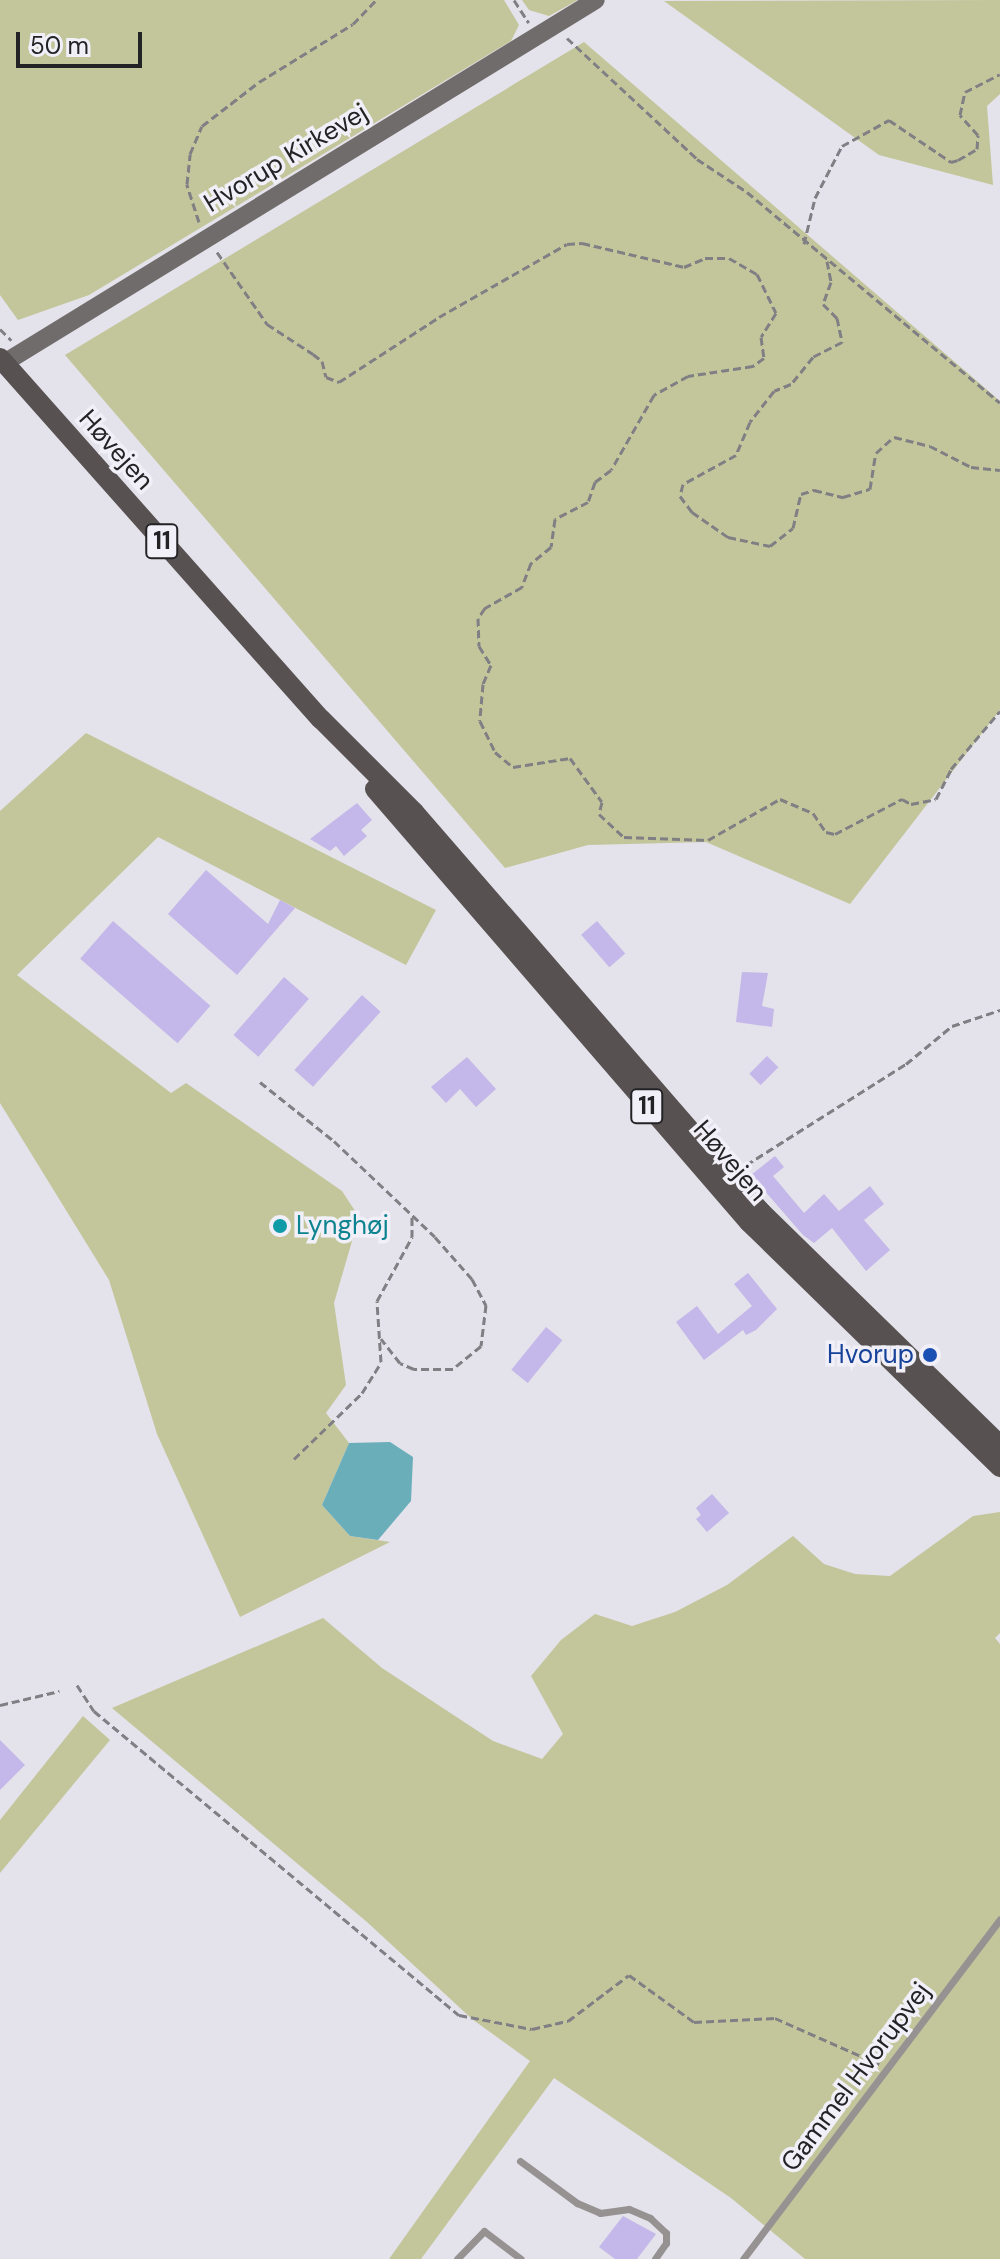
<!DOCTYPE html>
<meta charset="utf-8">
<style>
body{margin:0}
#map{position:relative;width:1000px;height:2259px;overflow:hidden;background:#e4e2ea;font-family:"DM Sans",sans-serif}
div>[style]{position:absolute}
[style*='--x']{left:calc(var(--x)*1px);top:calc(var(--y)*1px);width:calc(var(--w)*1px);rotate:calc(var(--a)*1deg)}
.green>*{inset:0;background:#c3c69b}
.water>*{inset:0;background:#6aaeba}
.building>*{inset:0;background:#c4b7e9;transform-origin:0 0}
.path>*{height:3px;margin-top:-1.5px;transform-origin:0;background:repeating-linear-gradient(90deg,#807f84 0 8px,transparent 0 12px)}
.lane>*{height:7px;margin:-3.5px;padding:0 3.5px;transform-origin:3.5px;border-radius:3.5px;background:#969292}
.secondary>*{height:18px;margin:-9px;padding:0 9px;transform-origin:9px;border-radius:9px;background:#716c6c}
.primary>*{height:20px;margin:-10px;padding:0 10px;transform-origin:10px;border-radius:10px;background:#575151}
.dots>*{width:22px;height:22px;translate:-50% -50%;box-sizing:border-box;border:4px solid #f1eff7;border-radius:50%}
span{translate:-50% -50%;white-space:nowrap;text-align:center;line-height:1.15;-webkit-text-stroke:7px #f1eff7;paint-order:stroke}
.shield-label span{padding:2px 6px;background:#f1eff7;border:2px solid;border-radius:6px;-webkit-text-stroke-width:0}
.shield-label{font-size:24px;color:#232326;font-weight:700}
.street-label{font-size:26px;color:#232326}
.culture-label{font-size:26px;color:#0d838f}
.left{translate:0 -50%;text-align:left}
.transit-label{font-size:26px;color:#164399}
.right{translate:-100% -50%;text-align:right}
.scale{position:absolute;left:16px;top:32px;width:126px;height:36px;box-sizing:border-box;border:4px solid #232326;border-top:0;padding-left:10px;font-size:24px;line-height:28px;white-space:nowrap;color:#232326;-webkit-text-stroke:6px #f1eff7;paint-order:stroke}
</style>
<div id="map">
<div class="green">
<i style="clip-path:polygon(0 0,504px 0,519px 25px,511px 41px,89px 295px,18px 320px,0 295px)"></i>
<i style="clip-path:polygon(522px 0,578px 0,549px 16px,529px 10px)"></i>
<i style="clip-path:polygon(1000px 0,1000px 94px,987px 106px,993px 185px,879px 155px,664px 1px)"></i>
<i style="clip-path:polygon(584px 42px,1000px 401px,1000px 710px,850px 904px,706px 842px,588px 845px,505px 868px,65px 355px)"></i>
<i style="clip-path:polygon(86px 733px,436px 910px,406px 965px,158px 837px,17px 975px,171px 1093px,186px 1083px,342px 1191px,359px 1217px,334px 1303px,346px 1385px,326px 1413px,349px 1443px,322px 1505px,350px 1536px,390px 1542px,240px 1617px,157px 1434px,109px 1280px,0 1103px,0 811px)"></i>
<i style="clip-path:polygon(1000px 1512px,1000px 1633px,995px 1638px,1000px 1644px,1000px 2259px,805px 2259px,731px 2198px,554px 2078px,421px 2259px,389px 2259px,530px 2061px,472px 2019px,367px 1922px,112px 1708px,323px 1618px,382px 1668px,493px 1741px,542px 1759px,563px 1734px,531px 1676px,561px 1640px,595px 1614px,632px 1626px,675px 1612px,727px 1585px,793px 1536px,824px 1564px,855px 1574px,890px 1576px,973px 1516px)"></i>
<i style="clip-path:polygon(83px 1716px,110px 1740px,0 1873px,0 1820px)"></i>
</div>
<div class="water">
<i style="clip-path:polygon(390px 1442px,413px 1457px,411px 1501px,378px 1540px,350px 1536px,322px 1505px,349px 1443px)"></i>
</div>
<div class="building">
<i style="clip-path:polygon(357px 803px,372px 820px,361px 830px,367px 836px,344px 856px,336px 846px,330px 851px,310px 839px)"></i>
<i style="clip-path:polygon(206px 870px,268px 924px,280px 900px,295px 908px,237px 975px,168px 914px)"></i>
<i style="left:113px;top:921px;width:129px;height:50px;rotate:41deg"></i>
<i style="left:597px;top:921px;width:43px;height:21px;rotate:49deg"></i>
<i style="clip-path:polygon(742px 972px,768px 973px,762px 1006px,774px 1009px,772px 1027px,736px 1022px)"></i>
<i style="left:284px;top:977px;width:33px;height:77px;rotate:41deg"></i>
<i style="left:362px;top:995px;width:25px;height:101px;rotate:42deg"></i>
<i style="left:767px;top:1056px;width:16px;height:25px;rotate:45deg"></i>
<i style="clip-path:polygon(467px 1057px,496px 1089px,476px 1107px,460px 1089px,446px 1103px,431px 1087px)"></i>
<i style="clip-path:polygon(775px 1156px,784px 1167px,773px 1176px,804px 1213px,824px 1194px,839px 1211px,870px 1186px,884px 1204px,864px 1220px,890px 1250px,866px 1271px,832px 1228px,814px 1243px,803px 1235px,751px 1175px)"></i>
<i style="clip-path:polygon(748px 1273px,777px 1309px,756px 1330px,746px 1335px,743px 1330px,704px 1360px,676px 1322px,697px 1306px,718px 1334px,752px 1306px,734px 1284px)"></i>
<i style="left:546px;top:1327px;width:21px;height:55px;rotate:39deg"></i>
<i style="clip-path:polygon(712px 1494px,729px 1513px,707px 1532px,696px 1519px,701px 1515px,696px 1508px)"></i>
<i style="clip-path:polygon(0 1740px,25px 1765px,0 1790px)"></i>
<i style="clip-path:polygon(623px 2216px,656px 2234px,637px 2259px,615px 2259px,599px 2247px)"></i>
</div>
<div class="path">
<i style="--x:514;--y:0;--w:27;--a:57"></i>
<i style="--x:567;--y:38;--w:178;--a:42.9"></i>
<i style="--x:697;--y:159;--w:60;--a:33.4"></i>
<i style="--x:747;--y:192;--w:329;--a:39.8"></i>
<i style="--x:199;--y:222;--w:40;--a:-108"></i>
<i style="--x:187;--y:184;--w:30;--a:-84"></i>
<i style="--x:190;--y:154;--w:30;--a:-67"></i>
<i style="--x:202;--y:126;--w:72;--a:-37.7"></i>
<i style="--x:259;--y:82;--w:110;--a:-31.7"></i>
<i style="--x:353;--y:24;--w:33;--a:-46"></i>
<i style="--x:804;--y:244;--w:47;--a:-76.6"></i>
<i style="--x:815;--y:198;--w:59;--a:-62.6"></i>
<i style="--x:842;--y:146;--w:54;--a:-29"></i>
<i style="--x:889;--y:120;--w:75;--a:34.1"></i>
<i style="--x:951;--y:162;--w:7;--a:-16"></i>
<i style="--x:958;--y:160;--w:22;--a:-30"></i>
<i style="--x:977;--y:149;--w:14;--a:-86"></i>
<i style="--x:978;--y:135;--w:27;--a:-132"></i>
<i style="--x:960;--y:115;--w:24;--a:-78"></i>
<i style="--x:965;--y:92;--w:39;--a:-27"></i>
<i style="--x:217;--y:252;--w:88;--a:55.2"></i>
<i style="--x:267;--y:324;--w:55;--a:33.1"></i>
<i style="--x:313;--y:354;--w:11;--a:38"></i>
<i style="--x:322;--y:361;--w:16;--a:76"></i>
<i style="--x:326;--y:377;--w:14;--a:21"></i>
<i style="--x:339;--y:382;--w:119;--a:-33"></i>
<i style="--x:439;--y:317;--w:147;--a:-29.7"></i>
<i style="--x:567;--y:244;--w:15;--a:-4"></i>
<i style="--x:582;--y:243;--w:105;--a:13.2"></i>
<i style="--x:684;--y:267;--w:23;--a:-23"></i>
<i style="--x:705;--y:258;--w:24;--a:0"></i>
<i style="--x:729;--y:258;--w:32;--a:30"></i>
<i style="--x:757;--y:274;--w:43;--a:64"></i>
<i style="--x:776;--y:313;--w:28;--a:122"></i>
<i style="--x:761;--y:337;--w:21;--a:82"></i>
<i style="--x:764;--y:358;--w:14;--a:144"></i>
<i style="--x:753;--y:366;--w:66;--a:171.3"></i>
<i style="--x:688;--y:376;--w:39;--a:151"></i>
<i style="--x:654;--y:395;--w:86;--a:119.8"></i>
<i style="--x:611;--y:470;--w:20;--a:143"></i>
<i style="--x:595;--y:482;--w:21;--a:109"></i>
<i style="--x:588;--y:502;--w:37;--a:153"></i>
<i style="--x:555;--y:519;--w:28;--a:98"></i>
<i style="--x:551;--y:547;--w:26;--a:141"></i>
<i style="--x:531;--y:563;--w:26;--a:111"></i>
<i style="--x:522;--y:587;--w:43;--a:150.4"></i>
<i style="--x:485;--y:608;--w:12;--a:125"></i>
<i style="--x:478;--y:618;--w:28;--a:88"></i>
<i style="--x:479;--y:646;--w:22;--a:58"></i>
<i style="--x:491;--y:665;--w:21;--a:113"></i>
<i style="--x:483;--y:684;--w:37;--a:95"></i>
<i style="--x:480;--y:721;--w:34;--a:64"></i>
<i style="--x:495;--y:752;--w:23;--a:40"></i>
<i style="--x:513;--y:767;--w:58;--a:-9"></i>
<i style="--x:570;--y:758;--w:54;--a:54"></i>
<i style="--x:602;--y:802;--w:12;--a:104"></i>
<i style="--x:599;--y:814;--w:34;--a:43"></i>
<i style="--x:624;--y:837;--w:84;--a:2"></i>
<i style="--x:708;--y:840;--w:83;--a:-29.7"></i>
<i style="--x:780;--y:799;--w:36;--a:23"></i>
<i style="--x:813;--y:813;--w:23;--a:56"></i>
<i style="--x:826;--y:832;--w:9;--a:13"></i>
<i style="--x:835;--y:834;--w:76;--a:-27.6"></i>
<i style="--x:902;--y:799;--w:10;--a:29"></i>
<i style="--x:911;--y:804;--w:25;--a:-11"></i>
<i style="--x:936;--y:799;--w:34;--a:-63"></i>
<i style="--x:951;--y:769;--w:76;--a:-49.8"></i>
<i style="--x:827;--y:261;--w:21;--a:79"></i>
<i style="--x:831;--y:282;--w:23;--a:110"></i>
<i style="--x:823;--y:304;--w:20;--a:45"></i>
<i style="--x:837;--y:318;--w:25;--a:78"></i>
<i style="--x:842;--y:342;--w:33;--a:153"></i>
<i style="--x:813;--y:357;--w:35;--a:129"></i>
<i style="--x:791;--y:384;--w:18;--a:158"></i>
<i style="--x:774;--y:391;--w:39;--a:128"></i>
<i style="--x:750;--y:422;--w:36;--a:113"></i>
<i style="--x:736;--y:455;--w:60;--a:151.3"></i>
<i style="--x:683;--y:484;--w:12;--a:104"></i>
<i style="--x:680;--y:496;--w:20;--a:53"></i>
<i style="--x:692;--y:512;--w:44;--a:34.8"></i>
<i style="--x:728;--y:537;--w:43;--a:12.1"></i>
<i style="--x:770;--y:546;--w:29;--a:-38"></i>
<i style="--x:793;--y:528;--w:35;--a:-77"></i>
<i style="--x:801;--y:494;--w:14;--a:-17"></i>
<i style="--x:814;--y:490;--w:30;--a:14"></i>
<i style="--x:843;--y:497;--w:28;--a:-17"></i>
<i style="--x:870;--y:489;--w:36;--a:-81"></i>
<i style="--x:876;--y:453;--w:24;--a:-42"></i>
<i style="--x:894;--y:437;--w:37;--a:14"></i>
<i style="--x:930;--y:446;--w:46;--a:27.1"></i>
<i style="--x:971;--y:467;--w:29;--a:6"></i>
<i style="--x:0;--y:329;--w:16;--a:45"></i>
<i style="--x:260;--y:1082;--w:95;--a:38.6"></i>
<i style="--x:334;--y:1141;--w:139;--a:43.5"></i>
<i style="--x:435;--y:1237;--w:56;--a:48.6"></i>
<i style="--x:472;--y:1279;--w:30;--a:62"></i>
<i style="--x:486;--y:1305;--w:41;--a:97"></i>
<i style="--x:481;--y:1346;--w:36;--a:141"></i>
<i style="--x:453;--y:1369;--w:39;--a:180"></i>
<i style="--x:414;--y:1369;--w:15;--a:-157"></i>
<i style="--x:400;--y:1363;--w:31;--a:-128"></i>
<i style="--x:746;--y:1165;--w:189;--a:-32.3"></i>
<i style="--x:906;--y:1064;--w:60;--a:-39.6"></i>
<i style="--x:952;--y:1026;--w:51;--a:-18.4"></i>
<i style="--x:294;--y:1459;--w:95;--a:-44.1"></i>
<i style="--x:362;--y:1393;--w:36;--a:-58"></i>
<i style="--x:381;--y:1362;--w:61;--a:-93.8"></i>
<i style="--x:377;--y:1301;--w:73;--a:-61.3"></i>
<i style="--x:412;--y:1237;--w:22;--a:-90"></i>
<i style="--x:77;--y:1685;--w:31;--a:57"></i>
<i style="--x:94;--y:1711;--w:475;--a:39.8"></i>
<i style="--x:459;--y:2015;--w:74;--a:10.9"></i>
<i style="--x:532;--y:2029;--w:37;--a:-13"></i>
<i style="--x:568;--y:2021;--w:76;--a:-37"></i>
<i style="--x:629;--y:1975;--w:80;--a:35.9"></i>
<i style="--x:694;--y:2022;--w:81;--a:-2.8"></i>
<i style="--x:775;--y:2018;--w:114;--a:23.9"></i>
<i style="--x:0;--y:1705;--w:61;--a:-13.3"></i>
</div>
<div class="lane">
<i style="--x:520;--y:2161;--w:71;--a:36.4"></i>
<i style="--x:577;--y:2203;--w:25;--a:23"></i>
<i style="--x:600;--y:2213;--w:29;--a:-8"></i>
<i style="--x:629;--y:2209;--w:23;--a:23"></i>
<i style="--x:650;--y:2218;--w:22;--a:43"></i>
<i style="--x:666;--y:2233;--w:10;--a:90"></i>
<i style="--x:666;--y:2243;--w:19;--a:125"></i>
<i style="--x:457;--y:2259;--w:39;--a:-46"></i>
<i style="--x:484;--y:2231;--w:46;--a:37.1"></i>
<i style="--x:743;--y:2259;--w:426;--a:-52.9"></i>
</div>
<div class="secondary">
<i style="--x:4;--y:363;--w:694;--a:-31.52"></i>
</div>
<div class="primary">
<i style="--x:0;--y:358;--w:483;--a:48.4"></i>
<i style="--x:321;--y:719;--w:132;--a:45"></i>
<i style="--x:414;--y:812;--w:530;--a:49.06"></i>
<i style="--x:761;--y:1212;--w:334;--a:44.3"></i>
<i style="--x:375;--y:789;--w:572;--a:49.18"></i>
<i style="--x:749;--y:1222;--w:351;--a:44.3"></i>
</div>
<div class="dots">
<i style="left:280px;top:1226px;background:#0f9aa8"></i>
<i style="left:930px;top:1355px;background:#1a4fb4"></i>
</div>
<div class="shield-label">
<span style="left:162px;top:541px">11</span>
<span style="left:647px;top:1106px">11</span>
</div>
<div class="street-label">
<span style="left:286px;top:158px;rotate:-31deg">Hvorup Kirkevej</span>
<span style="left:116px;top:450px;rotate:48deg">Høvejen</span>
<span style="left:730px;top:1161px;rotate:49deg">Høvejen</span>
<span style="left:856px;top:2077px;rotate:-53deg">Gammel Hvorupvej</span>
</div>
<div class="culture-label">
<span class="left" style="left:296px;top:1226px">Lynghøj</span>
</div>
<div class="transit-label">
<span class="right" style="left:914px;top:1355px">Hvorup</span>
</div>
<div class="scale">50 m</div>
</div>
